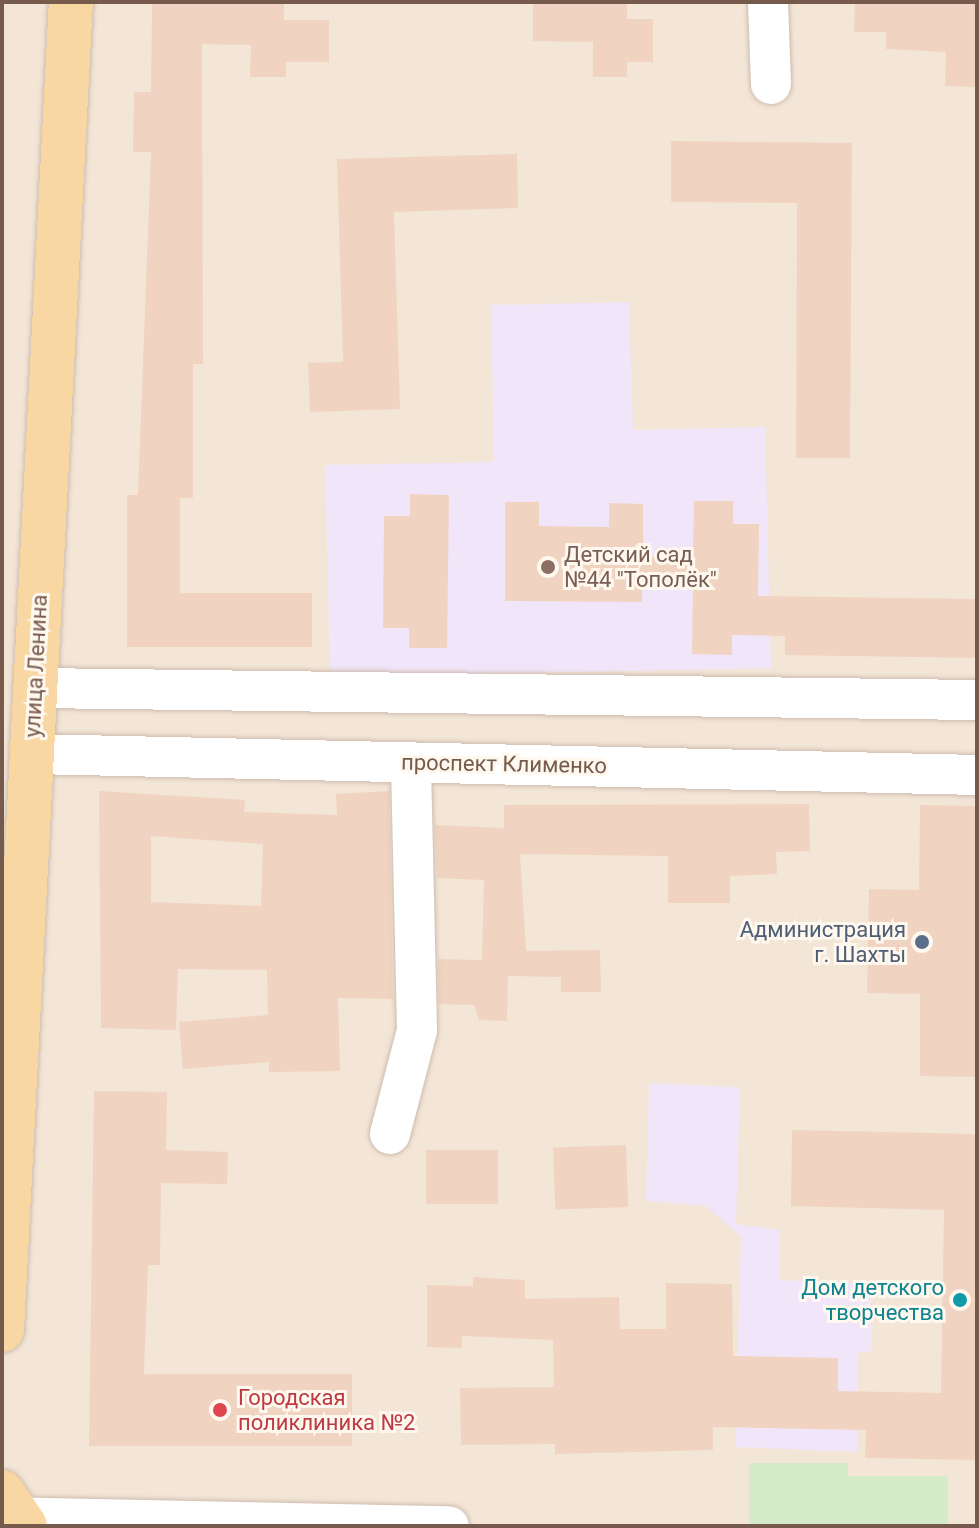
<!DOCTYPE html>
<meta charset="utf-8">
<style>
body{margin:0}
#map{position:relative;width:979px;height:1528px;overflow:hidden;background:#fcf4e8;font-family:Roboto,sans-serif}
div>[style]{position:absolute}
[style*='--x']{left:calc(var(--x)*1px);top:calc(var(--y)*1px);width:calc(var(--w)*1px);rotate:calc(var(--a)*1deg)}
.residential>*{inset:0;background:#f3e6d7;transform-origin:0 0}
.education>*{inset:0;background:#f1e5f9}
.green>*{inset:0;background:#d5eac7}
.building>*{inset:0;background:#f1d3c1;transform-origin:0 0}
.roads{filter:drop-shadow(0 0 2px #cebcaf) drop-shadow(0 0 2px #cebcaf)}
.minor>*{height:40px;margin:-20px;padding:0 20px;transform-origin:20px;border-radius:20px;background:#fff}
.major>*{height:44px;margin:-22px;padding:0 22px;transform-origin:22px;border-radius:22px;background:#f8d7a3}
.dots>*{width:22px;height:22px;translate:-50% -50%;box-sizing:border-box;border:4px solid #fff8ef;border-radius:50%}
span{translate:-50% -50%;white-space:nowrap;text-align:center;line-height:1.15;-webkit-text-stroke:6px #fff8ef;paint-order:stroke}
.education-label{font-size:22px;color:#785e54}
.left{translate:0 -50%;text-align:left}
.street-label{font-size:22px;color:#765b4d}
.service-label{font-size:22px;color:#4e5e75}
.right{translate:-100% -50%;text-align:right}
.culture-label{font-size:22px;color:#0d838f}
.health-label{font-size:22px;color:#be3a42}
.frame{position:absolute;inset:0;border:4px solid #765b4d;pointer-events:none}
</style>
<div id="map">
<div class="residential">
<i style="left:2px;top:2px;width:975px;height:1524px"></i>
</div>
<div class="education">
<i style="clip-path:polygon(629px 302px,633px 430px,765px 427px,771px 668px,330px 677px,325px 465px,494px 462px,491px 305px)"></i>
<i style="clip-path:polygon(649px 1083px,740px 1087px,736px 1224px,780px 1230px,779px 1280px,872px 1284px,871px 1351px,858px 1353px,858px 1452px,735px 1447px,741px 1237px,706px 1206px,646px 1201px)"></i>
</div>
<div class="green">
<i style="clip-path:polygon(749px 1463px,848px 1463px,848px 1476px,948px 1476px,948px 1526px,749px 1526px)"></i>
</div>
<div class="building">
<i style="clip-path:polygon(152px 2px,284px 2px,284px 20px,329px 20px,329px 62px,286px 62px,286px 77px,250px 77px,251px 45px,202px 44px,203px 364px,193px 364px,193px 498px,180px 498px,180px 593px,312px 593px,312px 647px,127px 647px,127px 495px,138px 495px,151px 152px,133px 152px,134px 92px,151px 92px)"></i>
<i style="clip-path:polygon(533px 2px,627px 2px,627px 19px,653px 19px,653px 62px,627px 62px,627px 77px,593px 77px,593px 42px,533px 41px)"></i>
<i style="clip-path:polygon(855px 2px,977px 2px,977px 87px,945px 86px,946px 52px,886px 49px,886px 32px,854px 32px)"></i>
<i style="clip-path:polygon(671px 141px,852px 143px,850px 458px,796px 458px,797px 203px,671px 202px)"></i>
<i style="clip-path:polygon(517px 154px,518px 208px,394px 212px,400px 409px,310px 412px,308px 363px,343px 362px,337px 159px)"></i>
<i style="clip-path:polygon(410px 494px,449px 495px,447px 648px,409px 648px,409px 628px,383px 628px,384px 516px,410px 516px)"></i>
<i style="clip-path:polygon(694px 501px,733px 501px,733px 524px,759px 524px,758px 596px,977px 599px,977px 658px,785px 655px,785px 636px,732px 635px,732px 655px,692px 654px,693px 582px,642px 582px,642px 602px,505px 601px,505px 502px,539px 502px,539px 526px,609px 527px,609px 503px,643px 504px,643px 557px,693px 557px)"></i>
<i style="clip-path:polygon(evenodd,99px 791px,245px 800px,244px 812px,337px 815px,336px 794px,389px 791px,393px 999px,338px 998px,340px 1071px,269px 1072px,269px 1062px,183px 1069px,179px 1022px,268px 1015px,267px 970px,178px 969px,176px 1030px,101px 1028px,99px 791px,151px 836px,263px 844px,261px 906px,151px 902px,151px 836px)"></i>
<i style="clip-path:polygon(809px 804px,810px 851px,776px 852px,777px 874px,730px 876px,730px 903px,668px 903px,668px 856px,520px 854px,526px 951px,600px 950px,601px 992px,561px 992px,561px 977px,508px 976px,507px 1021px,479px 1020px,474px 1005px,439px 1004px,438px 959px,482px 960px,484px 880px,437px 878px,435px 825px,504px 828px,504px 805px)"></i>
<i style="clip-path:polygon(920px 805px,977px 806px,977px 1077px,920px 1076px,920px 994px,867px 993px,869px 889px,919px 890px)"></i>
<i style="clip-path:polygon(94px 1091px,167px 1092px,166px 1150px,228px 1152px,227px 1184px,161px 1183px,160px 1265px,148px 1265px,144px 1374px,352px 1374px,352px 1446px,89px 1446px)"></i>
<i style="clip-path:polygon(792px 1130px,977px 1134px,977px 1460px,865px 1458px,866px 1430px,713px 1427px,713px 1450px,555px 1454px,555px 1444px,461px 1445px,460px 1388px,554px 1387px,553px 1340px,462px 1336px,462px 1348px,427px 1347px,427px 1285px,473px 1286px,473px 1277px,525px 1280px,525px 1299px,619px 1297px,620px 1329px,666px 1329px,666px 1283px,732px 1284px,733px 1356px,838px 1358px,838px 1391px,941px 1393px,944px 1210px,791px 1206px)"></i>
<i style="left:626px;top:1145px;width:62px;height:73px;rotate:88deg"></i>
<i style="left:426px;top:1150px;width:72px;height:54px"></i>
</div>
<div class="roads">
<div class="minor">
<i style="--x:768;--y:2;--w:82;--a:87.9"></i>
<i style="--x:35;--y:688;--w:942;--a:0.73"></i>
<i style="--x:32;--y:754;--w:945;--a:1.27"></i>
<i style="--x:390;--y:1134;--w:107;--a:-75.4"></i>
<i style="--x:417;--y:1030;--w:268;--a:-91.3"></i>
<i style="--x:2;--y:1517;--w:447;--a:1.2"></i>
</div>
<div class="major">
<i style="--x:2;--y:1330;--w:1330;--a:-87.03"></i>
<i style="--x:2;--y:1492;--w:41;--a:55.9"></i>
</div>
</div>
<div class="dots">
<i style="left:548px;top:567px;background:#8d6e63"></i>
<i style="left:922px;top:942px;background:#5c6f8a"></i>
<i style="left:960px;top:1300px;background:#0f9aa8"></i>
<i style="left:220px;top:1410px;background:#e0444e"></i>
</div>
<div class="education-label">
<span class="left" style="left:564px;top:567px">Детский сад<br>№44 "Тополёк"</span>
</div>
<div class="street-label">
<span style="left:36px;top:666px;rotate:-87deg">улица Ленина</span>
<span style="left:504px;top:764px;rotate:1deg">проспект Клименко</span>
</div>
<div class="service-label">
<span class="right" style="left:906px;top:942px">Администрация<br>г. Шахты</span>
</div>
<div class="culture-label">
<span class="right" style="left:944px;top:1300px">Дом детского<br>творчества</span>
</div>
<div class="health-label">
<span class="left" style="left:238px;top:1410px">Городская<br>поликлиника №2</span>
</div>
<div class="frame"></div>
</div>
